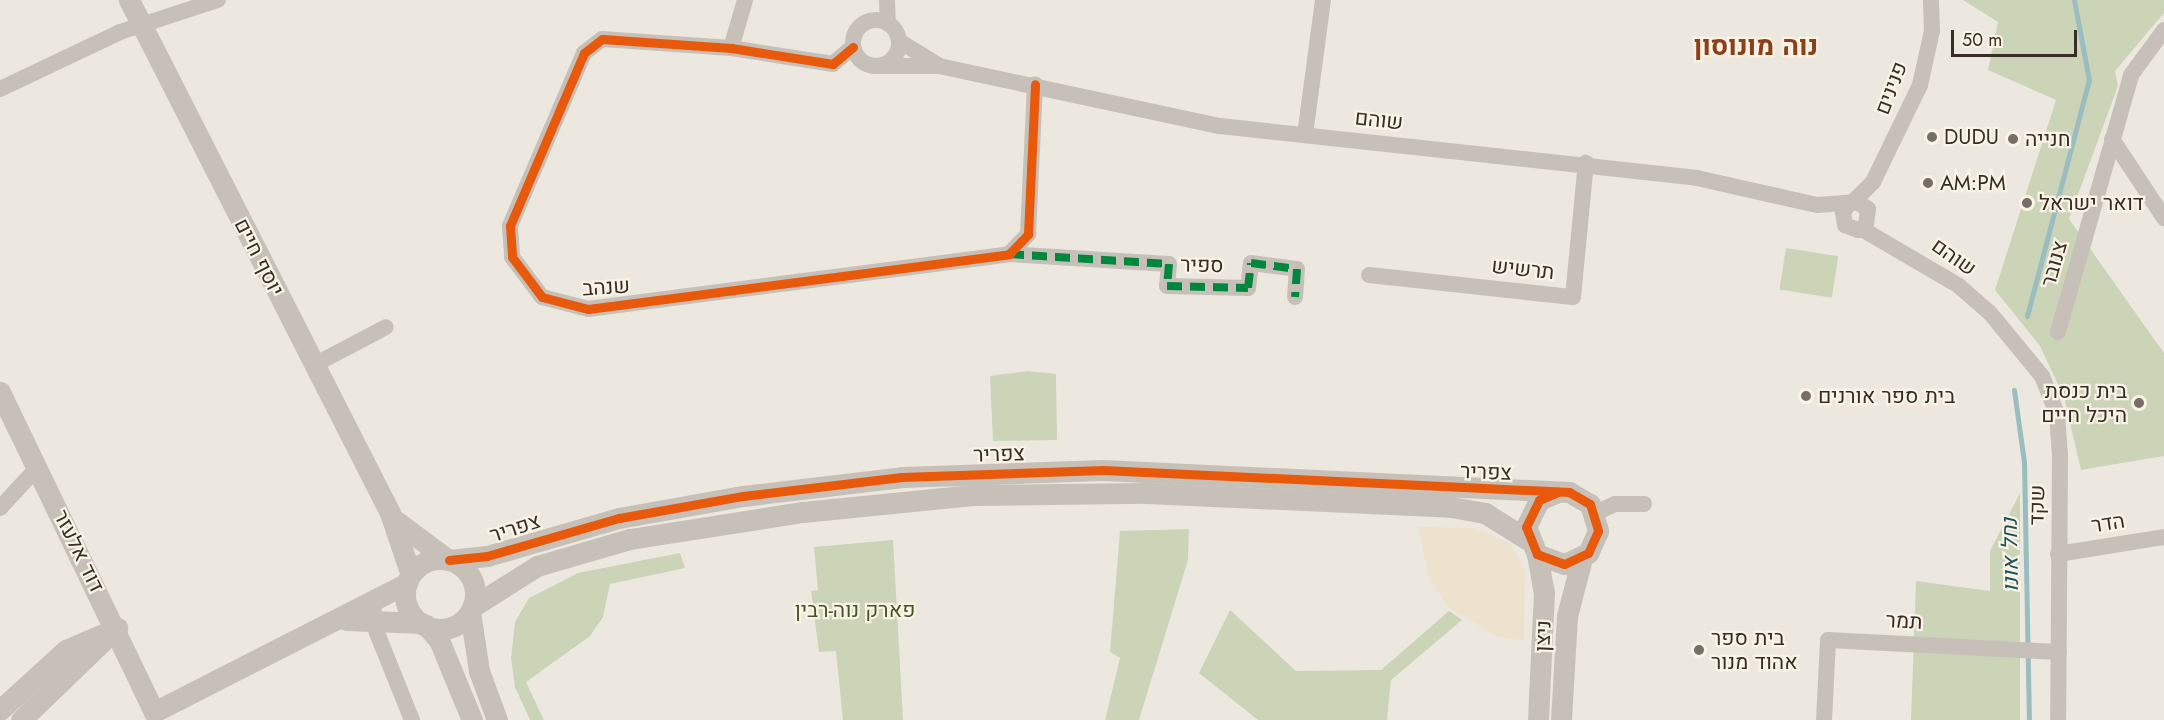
<!DOCTYPE html>
<meta charset="utf-8">
<style>
body{margin:0}
#map{position:relative;width:2164px;height:720px;overflow:hidden;background:#ede8df;font-family:Jost,Heebo,sans-serif}
div>[style]{position:absolute}
[style*='--x']{left:calc(var(--x)*1px);top:calc(var(--y)*1px);width:calc(var(--w)*1px);rotate:calc(var(--a)*1deg)}
.green>*{inset:0;background:#ccd4b8;transform-origin:0 0}
.plaza>*{inset:0;background:#ede2cd}
.stream>*{height:5px;margin:-2.5px;padding:0 2.5px;transform-origin:2.5px;border-radius:2.5px;background:#9abdc0}
.minor>*{height:16px;margin:-8px;padding:0 8px;transform-origin:8px;border-radius:8px;background:#c6c0b8}
.minor>.ring{margin:-8px;padding:0;box-sizing:content-box;background:none;border:16px solid #c6c0b8;border-radius:50%}
.tertiary>*{height:21px;margin:-10.5px;padding:0 10.5px;transform-origin:10.5px;border-radius:10.5px;background:#c6c0b8}
.tertiary>.ring{margin:-10.5px;padding:0;box-sizing:content-box;background:none;border:21px solid #c6c0b8;border-radius:50%}
.quiet>*{height:8px;margin-top:-4px;transform-origin:0;background:repeating-linear-gradient(90deg,#00873e 0 15px,transparent 0 23px)}
.cycleway>*{height:9px;margin:-4.5px;padding:0 4.5px;transform-origin:4.5px;border-radius:4.5px;background:#e8590c}
.dots>*{width:16px;height:16px;translate:-50% -50%;box-sizing:border-box;border:3px solid #fbf3e6;border-radius:50%}
span{translate:-50% -50%;white-space:nowrap;text-align:center;line-height:1.15;-webkit-text-stroke:4.5px #fbf3e6;paint-order:stroke}
.street-label{font-size:21px;color:#372d26}
.poi-label{font-size:21px;color:#372d26}
.left{translate:0 -50%;text-align:left}
.right{translate:-100% -50%;text-align:right}
.park-label{font-size:21px;color:#425728}
.water-label{font-size:22px;color:#18525c;font-style:italic}
.district-label{font-size:27px;color:#8d3f19;font-weight:700}
.scale{position:absolute;left:1951px;top:30px;width:126px;height:27px;box-sizing:border-box;border:3px solid #372d26;border-top:0;padding-left:8px;font-size:18px;line-height:21px;white-space:nowrap;color:#372d26;-webkit-text-stroke:4px #fbf3e6;paint-order:stroke}
</style>
<div id="map">
<div class="green">
<i style="clip-path:polygon(1963px 0,2164px 0,2164px 13px,2115px 71px,2118px 86px,2069px 219px,2164px 353px,2164px 456px,2081px 470px,2064px 397px,2040px 346px,1995px 290px,2056px 100px,1988px 70px,1998px 22px)"></i>
<i style="left:1786px;top:248px;width:53px;height:42px;rotate:9deg"></i>
<i style="clip-path:polygon(1027px 371px,1056px 374px,1057px 440px,993px 441px,990px 376px)"></i>
<i style="clip-path:polygon(2020px 493px,2020px 720px,1911px 720px,1916px 581px,1990px 591px,1990px 551px)"></i>
<i style="clip-path:polygon(1189px 529px,1188px 560px,1139px 720px,1105px 720px,1120px 658px,1110px 652px,1120px 531px)"></i>
<i style="clip-path:polygon(893px 540px,903px 720px,843px 720px,836px 651px,819px 652px,811px 591px,818px 590px,814px 547px)"></i>
<i style="clip-path:polygon(680px 553px,685px 568px,610px 584px,603px 617px,590px 636px,526px 682px,544px 720px,530px 720px,515px 687px,511px 658px,515px 622px,529px 598px,578px 573px)"></i>
<i style="clip-path:polygon(1230px 610px,1296px 671px,1381px 670px,1449px 611px,1462px 620px,1391px 680px,1387px 720px,1258px 720px,1199px 673px)"></i>
</div>
<div class="plaza">
<i style="clip-path:polygon(1418px 527px,1473px 528px,1511px 544px,1525px 570px,1524px 641px,1496px 636px,1448px 607px,1428px 576px)"></i>
</div>
<div class="stream">
<i style="--x:2027;--y:316;--w:244;--a:-75.3"></i>
<i style="--x:2089;--y:80;--w:81;--a:-100.6"></i>
<i style="--x:2014;--y:390;--w:73;--a:82.1"></i>
<i style="--x:2024;--y:462;--w:258;--a:88.9"></i>
</div>
<div class="minor">
<i style="--x:887;--y:0;--w:24;--a:88"></i>
<i class="ring" style="left:853px;top:20px;width:30px;height:30px"></i>
<i style="--x:899;--y:41;--w:46;--a:31.6"></i>
<i style="--x:853;--y:47;--w:26;--a:140"></i>
<i style="--x:833;--y:64;--w:103;--a:-171.1"></i>
<i style="--x:731;--y:48;--w:129;--a:-176"></i>
<i style="--x:602;--y:39;--w:23;--a:142"></i>
<i style="--x:584;--y:53;--w:188;--a:113.2"></i>
<i style="--x:510;--y:226;--w:31;--a:86"></i>
<i style="--x:512;--y:257;--w:50;--a:53.1"></i>
<i style="--x:542;--y:297;--w:48;--a:14.6"></i>
<i style="--x:588;--y:309;--w:425;--a:-7.4"></i>
<i style="--x:1009;--y:254;--w:28;--a:-46"></i>
<i style="--x:1028;--y:234;--w:150;--a:-87.3"></i>
<i style="--x:731;--y:48;--w:50;--a:-73.7"></i>
<i style="--x:876;--y:66;--w:63;--a:0"></i>
<i style="--x:939;--y:66;--w:287;--a:12.1"></i>
<i style="--x:1220;--y:126;--w:480;--a:6.2"></i>
<i style="--x:1697;--y:178;--w:123;--a:12.7"></i>
<i style="--x:1817;--y:205;--w:40;--a:-4.3"></i>
<i style="--x:1857;--y:202;--w:13;--a:32"></i>
<i style="--x:1868;--y:209;--w:17;--a:97"></i>
<i style="--x:1866;--y:226;--w:9;--a:153"></i>
<i style="--x:1858;--y:230;--w:14;--a:-159"></i>
<i style="--x:1845;--y:225;--w:13;--a:-99"></i>
<i style="--x:1843;--y:212;--w:9;--a:-54"></i>
<i style="--x:0;--y:89;--w:133;--a:-25.4"></i>
<i style="--x:120;--y:32;--w:103;--a:-18.1"></i>
<i style="--x:1305;--y:135;--w:136;--a:-82.4"></i>
<i style="--x:2112;--y:139;--w:95;--a:56.6"></i>
<i style="--x:1852;--y:203;--w:30;--a:-45"></i>
<i style="--x:1873;--y:182;--w:108;--a:-64.1"></i>
<i style="--x:1920;--y:85;--w:55;--a:-77.5"></i>
<i style="--x:1932;--y:31;--w:31;--a:-92"></i>
<i style="--x:1862;--y:229;--w:113;--a:30.4"></i>
<i style="--x:1959;--y:286;--w:41;--a:41.1"></i>
<i style="--x:1990;--y:313;--w:82;--a:50.5"></i>
<i style="--x:2042;--y:376;--w:41;--a:68.5"></i>
<i style="--x:2057;--y:414;--w:42;--a:85.9"></i>
<i style="--x:2060;--y:456;--w:264;--a:90.4"></i>
<i style="--x:1009;--y:254;--w:160;--a:3.6"></i>
<i style="--x:1169;--y:264;--w:22;--a:95"></i>
<i style="--x:1167;--y:286;--w:81;--a:1.4"></i>
<i style="--x:1248;--y:288;--w:25;--a:-83"></i>
<i style="--x:1251;--y:263;--w:46;--a:7.4"></i>
<i style="--x:1297;--y:269;--w:28;--a:94"></i>
<i style="--x:1369;--y:275;--w:205;--a:6.2"></i>
<i style="--x:1573;--y:297;--w:135;--a:-84.5"></i>
<i style="--x:2058;--y:332;--w:267;--a:-74.1"></i>
<i style="--x:2131;--y:75;--w:56;--a:-53.7"></i>
<i style="--x:314;--y:365;--w:81;--a:-27.8"></i>
<i style="--x:0;--y:508;--w:56;--a:-47.2"></i>
<i style="--x:1595;--y:513;--w:22;--a:-24"></i>
<i style="--x:1615;--y:504;--w:29;--a:0"></i>
<i style="--x:2058;--y:554;--w:107;--a:-9.1"></i>
<i style="--x:374;--y:612;--w:21;--a:82"></i>
<i style="--x:377;--y:633;--w:94;--a:68.1"></i>
<i style="--x:1824;--y:720;--w:80;--a:-87.1"></i>
<i style="--x:1828;--y:640;--w:231;--a:3"></i>
</div>
<div class="tertiary">
<i style="--x:129;--y:0;--w:576;--a:63.03"></i>
<i style="--x:390;--y:513;--w:65;--a:71.3"></i>
<i style="--x:0;--y:392;--w:355;--a:64.3"></i>
<i style="--x:154;--y:712;--w:284;--a:-27"></i>
<i style="--x:396;--y:521;--w:64;--a:36.7"></i>
<i style="--x:1537;--y:554;--w:39;--a:80"></i>
<i style="--x:1544;--y:592;--w:128;--a:92.7"></i>
<i class="ring" style="left:405px;top:559px;width:49px;height:49px"></i>
<i style="--x:449;--y:560;--w:38;--a:-6"></i>
<i style="--x:487;--y:556;--w:137;--a:-16.1"></i>
<i style="--x:619;--y:518;--w:126;--a:-10.1"></i>
<i style="--x:743;--y:496;--w:160;--a:-6.8"></i>
<i style="--x:902;--y:477;--w:201;--a:-2"></i>
<i style="--x:1103;--y:470;--w:467;--a:2.7"></i>
<i style="--x:1569;--y:492;--w:24;--a:30"></i>
<i style="--x:1590;--y:504;--w:28;--a:73"></i>
<i style="--x:1598;--y:531;--w:24;--a:114"></i>
<i style="--x:1588;--y:553;--w:26;--a:155"></i>
<i style="--x:1564;--y:564;--w:29;--a:-160"></i>
<i style="--x:1537;--y:554;--w:29;--a:-112"></i>
<i style="--x:1526;--y:527;--w:30;--a:-64"></i>
<i style="--x:1539;--y:500;--w:21;--a:-23"></i>
<i style="--x:472;--y:607;--w:77;--a:-32.2"></i>
<i style="--x:537;--y:566;--w:97;--a:-16.2"></i>
<i style="--x:630;--y:539;--w:175;--a:-8.9"></i>
<i style="--x:803;--y:512;--w:171;--a:-5.7"></i>
<i style="--x:973;--y:495;--w:174;--a:-0.7"></i>
<i style="--x:1147;--y:493;--w:304;--a:2.6"></i>
<i style="--x:1451;--y:507;--w:35;--a:10"></i>
<i style="--x:1485;--y:513;--w:51;--a:32.1"></i>
<i style="--x:470;--y:612;--w:60;--a:81.3"></i>
<i style="--x:479;--y:671;--w:52;--a:69.8"></i>
<i style="--x:346;--y:620;--w:76;--a:2.3"></i>
<i style="--x:426;--y:625;--w:20;--a:49"></i>
<i style="--x:439;--y:640;--w:87;--a:67.6"></i>
<i style="--x:0;--y:710;--w:89;--a:-42.3"></i>
<i style="--x:66;--y:650;--w:56;--a:-23.3"></i>
<i style="--x:21;--y:720;--w:124;--a:-44"></i>
<i style="--x:1561;--y:720;--w:104;--a:-86.7"></i>
<i style="--x:1567;--y:616;--w:60;--a:-75.5"></i>
</div>
<div class="quiet">
<i style="--x:1009;--y:254;--w:160;--a:3.6"></i>
<i style="--x:1169;--y:264;--w:22;--a:95"></i>
<i style="--x:1167;--y:286;--w:81;--a:1.4"></i>
<i style="--x:1248;--y:288;--w:25;--a:-83"></i>
<i style="--x:1251;--y:263;--w:46;--a:7.4"></i>
<i style="--x:1297;--y:269;--w:28;--a:94"></i>
</div>
<div class="cycleway">
<i style="--x:853;--y:47;--w:26;--a:140"></i>
<i style="--x:833;--y:64;--w:103;--a:-171.1"></i>
<i style="--x:731;--y:48;--w:129;--a:-176"></i>
<i style="--x:602;--y:39;--w:23;--a:142"></i>
<i style="--x:584;--y:53;--w:188;--a:113.2"></i>
<i style="--x:510;--y:226;--w:31;--a:86"></i>
<i style="--x:512;--y:257;--w:50;--a:53.1"></i>
<i style="--x:542;--y:297;--w:48;--a:14.6"></i>
<i style="--x:588;--y:309;--w:425;--a:-7.4"></i>
<i style="--x:1009;--y:254;--w:28;--a:-46"></i>
<i style="--x:1028;--y:234;--w:150;--a:-87.3"></i>
<i style="--x:449;--y:560;--w:38;--a:-6"></i>
<i style="--x:487;--y:556;--w:137;--a:-16.1"></i>
<i style="--x:619;--y:518;--w:126;--a:-10.1"></i>
<i style="--x:743;--y:496;--w:160;--a:-6.8"></i>
<i style="--x:902;--y:477;--w:201;--a:-2"></i>
<i style="--x:1103;--y:470;--w:467;--a:2.7"></i>
<i style="--x:1569;--y:492;--w:24;--a:30"></i>
<i style="--x:1590;--y:504;--w:28;--a:73"></i>
<i style="--x:1598;--y:531;--w:24;--a:114"></i>
<i style="--x:1588;--y:553;--w:26;--a:155"></i>
<i style="--x:1564;--y:564;--w:29;--a:-160"></i>
<i style="--x:1537;--y:554;--w:29;--a:-112"></i>
<i style="--x:1526;--y:527;--w:30;--a:-64"></i>
<i style="--x:1539;--y:500;--w:21;--a:-23"></i>
</div>
<div class="dots">
<i style="left:1932px;top:137px;background:#776e67"></i>
<i style="left:2013px;top:139px;background:#776e67"></i>
<i style="left:1928px;top:183px;background:#776e67"></i>
<i style="left:2027px;top:203px;background:#776e67"></i>
<i style="left:1806px;top:396px;background:#776e67"></i>
<i style="left:2139px;top:403px;background:#776e67"></i>
<i style="left:1699px;top:650px;background:#776e67"></i>
</div>
<div class="street-label">
<span style="left:1891px;top:88px;rotate:-69deg">פנינים</span>
<span style="left:1379px;top:120px;rotate:6deg">שוהם</span>
<span style="left:259px;top:257px;rotate:63deg">יוסף חיים</span>
<span style="left:1954px;top:257px;rotate:35deg">שוהם</span>
<span style="left:2054px;top:264px;rotate:-74deg">צנובר</span>
<span style="left:1202px;top:265px;rotate:1deg">ספיר</span>
<span style="left:1523px;top:269px;rotate:6deg">תרשיש</span>
<span style="left:606px;top:287px;rotate:-4deg">שנהב</span>
<span style="left:999px;top:454px;rotate:-2deg">צפריר</span>
<span style="left:1486px;top:472px;rotate:2deg">צפריר</span>
<span style="left:2037px;top:505px;rotate:-89deg">שקד</span>
<span style="left:2108px;top:523px;rotate:-9deg">הדר</span>
<span style="left:515px;top:528px;rotate:-18deg">צפריר</span>
<span style="left:79px;top:551px;rotate:64deg">דוד אלעזר</span>
<span style="left:1904px;top:621px;rotate:3deg">תמר</span>
<span style="left:1543px;top:636px;rotate:-87deg">ניצן</span>
</div>
<div class="poi-label">
<span class="left" style="left:1944px;top:137px">DUDU</span>
<span class="left" style="left:2025px;top:139px">חנייה</span>
<span class="left" style="left:1940px;top:183px">AM:PM</span>
<span class="left" style="left:2039px;top:203px">דואר ישראל</span>
<span class="right" style="left:2127px;top:403px">בית כנסת<br>היכל חיים</span>
<span class="left" style="left:1818px;top:396px">בית ספר אורנים</span>
<span class="left" style="left:1711px;top:650px">בית ספר<br>אהוד מנור</span>
</div>
<div class="park-label">
<span style="left:855px;top:610px">פארק נוה-רבין</span>
</div>
<div class="water-label">
<span style="left:2010px;top:555px;rotate:-91deg">נחל אונו</span>
</div>
<div class="district-label">
<span style="left:1756px;top:46px">נוה מונוסון</span>
</div>
<div class="scale">50 m</div>
</div>
